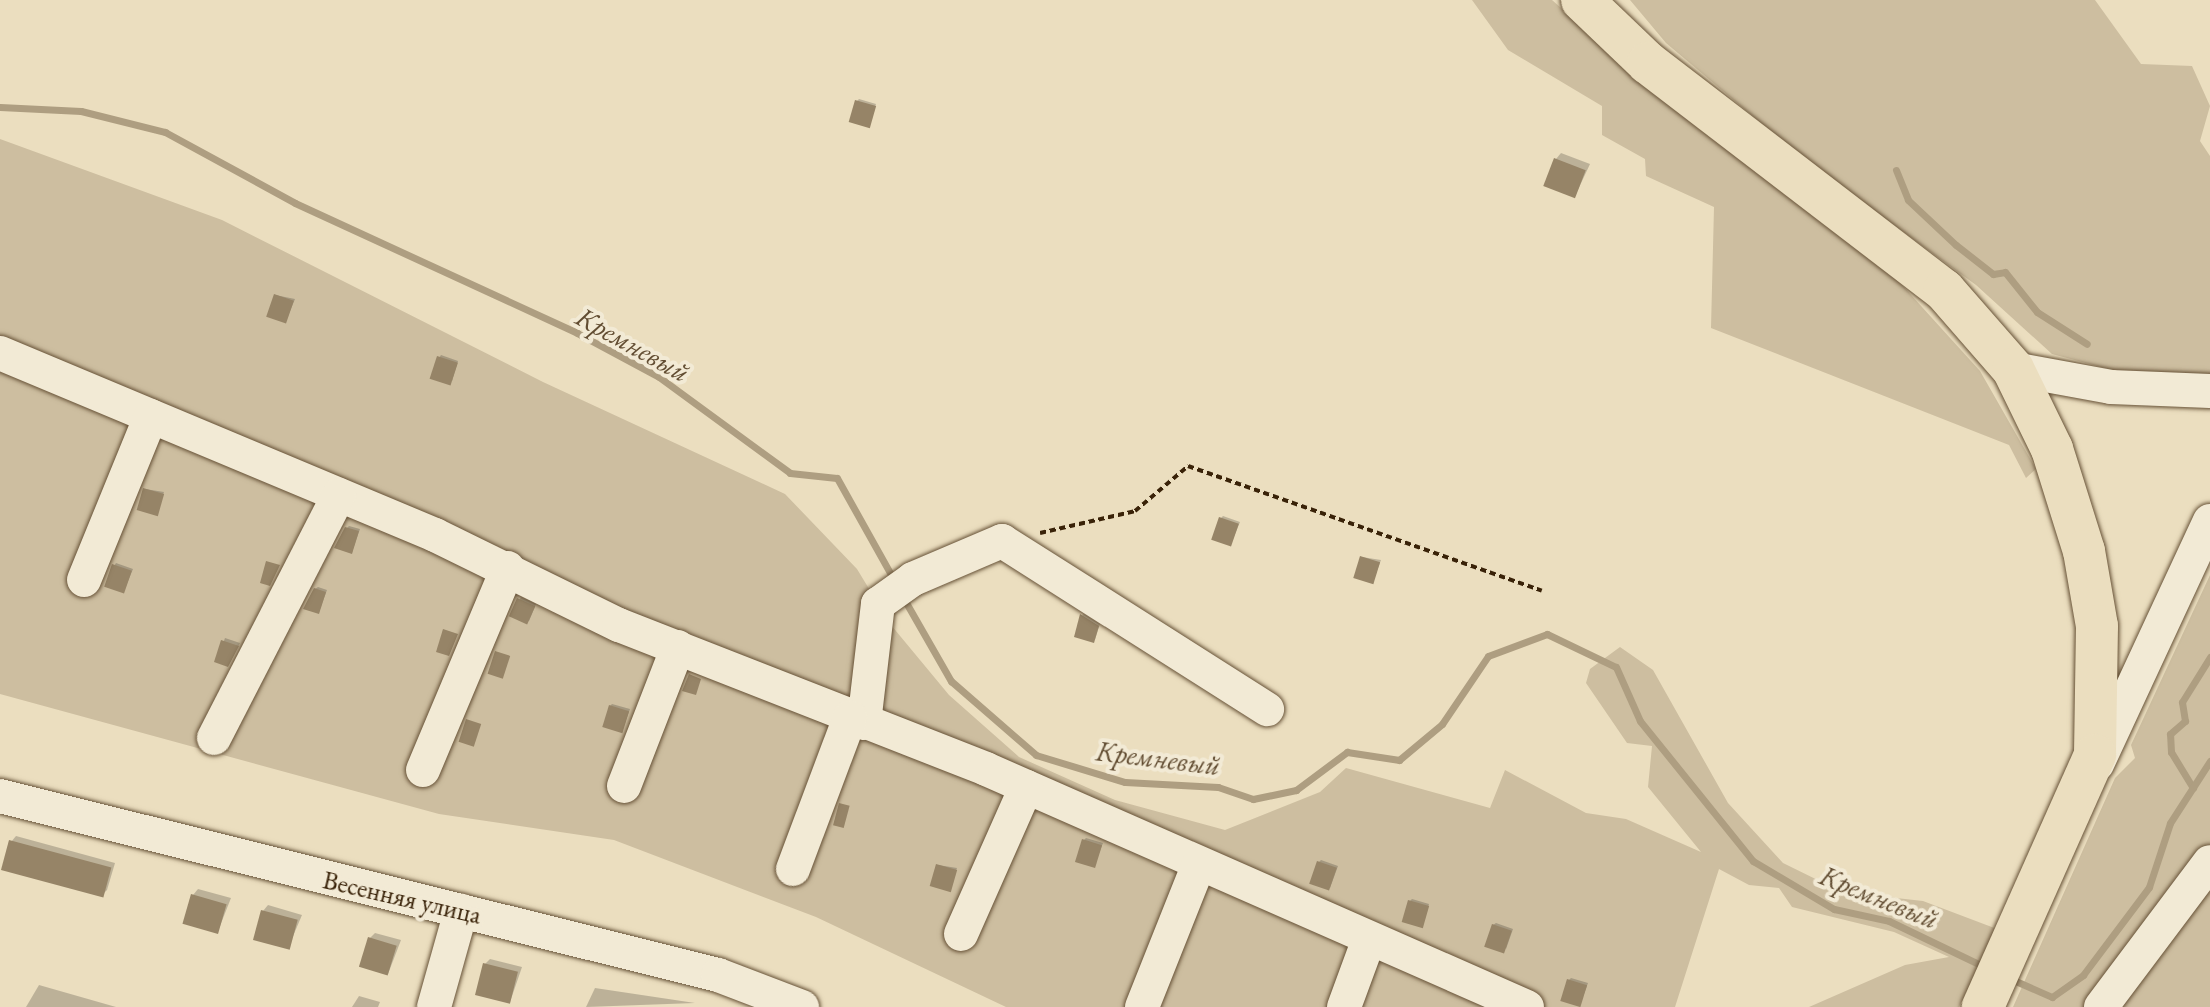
<!DOCTYPE html>
<meta charset="utf-8">
<style>
body{margin:0}
#map{position:relative;width:2210px;height:1007px;overflow:hidden;background:#ebdebf;font-family:"EB Garamond",serif}
div>[style]{position:absolute}
[style*='--x']{left:calc(var(--x)*1px);top:calc(var(--y)*1px);width:calc(var(--w)*1px);rotate:calc(var(--a)*1deg)}
.green>*{inset:0;background:#cdbea0}
.shadow>*{inset:0;background:#0003}
.stream>*{height:7px;margin:-3.5px;padding:0 3.5px;transform-origin:3.5px;border-radius:3.5px;background:#ae9e81}
.building>*{inset:0;background:#968467;transform-origin:0 0}
.path>*{height:4px;margin-top:-2px;transform-origin:0;background:repeating-linear-gradient(90deg,#392208 0 6px,transparent 0 10px)}
.roads{filter:drop-shadow(0 0 2px #665136) drop-shadow(0 0 2px #665136)}
.minor>*{height:34px;margin:-17px;padding:0 17px;transform-origin:17px;border-radius:17px;background:#f2ead5}
.major>*{height:42px;margin:-21px;padding:0 21px;transform-origin:21px;border-radius:21px;background:#ebdebf}
span{translate:-50% -50%;white-space:nowrap;text-align:center;line-height:1.15;-webkit-text-stroke:8px #f2ead5;paint-order:stroke}
.street-label{font-size:26px;color:#392208}
.water-label{font-size:28px;color:#624d32;font-style:italic}
</style>
<div id="map">
<div class="green">
<i style="clip-path:polygon(1472px 0,1552px 0,1695px 126px,1893px 275px,1980px 371px,2036px 469px,2026px 478px,2009px 445px,1711px 328px,1714px 207px,1646px 176px,1645px 159px,1602px 135px,1602px 106px,1508px 50px)"></i>
<i style="clip-path:polygon(1630px 0,2095px 0,2141px 64px,2192px 66px,2210px 106px,2200px 141px,2210px 156px,2210px 375px,2146px 379px,2052px 354px,1976px 285px,1805px 160px,1666px 43px)"></i>
<i style="clip-path:polygon(0 139px,222px 220px,543px 382px,785px 494px,857px 569px,891px 625px,949px 695px,1019px 757px,1115px 800px,1225px 830px,1320px 792px,1346px 768px,1490px 808px,1505px 770px,1586px 813px,1626px 819px,1701px 852px,1648px 787px,1652px 746px,1627px 743px,1586px 683px,1590px 669px,1620px 647px,1653px 670px,1728px 803px,1783px 863px,1842px 892px,1923px 901px,1997px 929px,1959px 1007px,1809px 1007px,1905px 965px,1949px 957px,1894px 932px,1792px 907px,1779px 888px,1749px 885px,1719px 869px,1675px 1007px,1006px 1007px,816px 917px,614px 840px,439px 814px,0 694px)"></i>
<i style="clip-path:polygon(2210px 575px,2210px 1007px,2013px 1007px,2115px 778px,2135px 758px,2131px 745px)"></i>
</div>
<div class="shadow">
<i style="clip-path:polygon(859px 99px,876px 104px,868px 126px,857px 101px)"></i>
<i style="clip-path:polygon(1561px 153px,1590px 164px,1575px 196px,1556px 159px)"></i>
<i style="clip-path:polygon(275px 295px,295px 299px,286px 321px)"></i>
<i style="clip-path:polygon(441px 355px,458px 361px,452px 381px,439px 358px)"></i>
<i style="clip-path:polygon(145px 489px,164px 492px,156px 514px)"></i>
<i style="clip-path:polygon(1223px 516px,1240px 522px,1231px 544px,1221px 518px)"></i>
<i style="clip-path:polygon(349px 526px,360px 529px,352px 552px,347px 528px)"></i>
<i style="clip-path:polygon(1362px 557px,1381px 560px,1373px 582px)"></i>
<i style="clip-path:polygon(116px 563px,133px 569px,124px 591px,114px 566px)"></i>
<i style="clip-path:polygon(318px 587px,327px 590px,319px 612px,315px 589px)"></i>
<i style="clip-path:polygon(521px 597px,536px 604px,529px 621px,512px 616px)"></i>
<i style="clip-path:polygon(1084px 614px,1100px 624px,1095px 639px,1082px 615px)"></i>
<i style="clip-path:polygon(225px 638px,240px 643px,230px 662px,217px 661px)"></i>
<i style="clip-path:polygon(612px 704px,630px 709px,623px 729px,610px 706px)"></i>
<i style="clip-path:polygon(16px 836px,115px 863px,107px 890px,102px 895px,11px 842px)"></i>
<i style="clip-path:polygon(1086px 838px,1103px 843px,1094px 866px,1084px 840px)"></i>
<i style="clip-path:polygon(1321px 860px,1338px 866px,1330px 888px,1319px 862px)"></i>
<i style="clip-path:polygon(938px 865px,957px 868px,949px 890px,932px 885px)"></i>
<i style="clip-path:polygon(198px 889px,231px 898px,218px 931px,193px 895px)"></i>
<i style="clip-path:polygon(1412px 899px,1429px 904px,1423px 925px,1410px 901px)"></i>
<i style="clip-path:polygon(268px 905px,302px 915px,288px 948px,263px 911px)"></i>
<i style="clip-path:polygon(1496px 923px,1513px 929px,1506px 949px,1493px 925px)"></i>
<i style="clip-path:polygon(375px 933px,401px 940px,388px 974px,370px 938px)"></i>
<i style="clip-path:polygon(490px 959px,522px 967px,510px 1002px,485px 964px)"></i>
<i style="clip-path:polygon(1571px 978px,1588px 983px,1580px 1005px,1569px 980px)"></i>
<i style="clip-path:polygon(39px 985px,116px 1007px,26px 1007px)"></i>
<i style="clip-path:polygon(595px 988px,695px 1003px,586px 1007px)"></i>
<i style="clip-path:polygon(359px 996px,380px 1002px,378px 1007px,352px 1007px)"></i>
</div>
<div class="stream">
<i style="--x:0;--y:107;--w:81;--a:2.8"></i>
<i style="--x:81;--y:111;--w:87;--a:14"></i>
<i style="--x:165;--y:132;--w:148;--a:28.6"></i>
<i style="--x:295;--y:203;--w:311;--a:24.7"></i>
<i style="--x:577;--y:333;--w:93;--a:28.2"></i>
<i style="--x:659;--y:377;--w:162;--a:36.2"></i>
<i style="--x:790;--y:473;--w:47;--a:6.1"></i>
<i style="--x:837;--y:478;--w:117;--a:60.8"></i>
<i style="--x:1896;--y:170;--w:32;--a:68"></i>
<i style="--x:1908;--y:200;--w:66;--a:43.2"></i>
<i style="--x:1956;--y:245;--w:47;--a:38.1"></i>
<i style="--x:1993;--y:274;--w:12;--a:-9"></i>
<i style="--x:2005;--y:272;--w:51;--a:51.3"></i>
<i style="--x:2037;--y:312;--w:59;--a:32.6"></i>
<i style="--x:904;--y:599;--w:95;--a:60.2"></i>
<i style="--x:951;--y:681;--w:113;--a:41"></i>
<i style="--x:1036;--y:755;--w:93;--a:16.9"></i>
<i style="--x:1125;--y:782;--w:93;--a:3.1"></i>
<i style="--x:1218;--y:787;--w:37;--a:19"></i>
<i style="--x:1253;--y:799;--w:44;--a:-11.8"></i>
<i style="--x:1296;--y:790;--w:64;--a:-36.7"></i>
<i style="--x:1347;--y:752;--w:53;--a:8.7"></i>
<i style="--x:1399;--y:760;--w:56;--a:-39.9"></i>
<i style="--x:1442;--y:724;--w:82;--a:-55.9"></i>
<i style="--x:1488;--y:656;--w:63;--a:-20.4"></i>
<i style="--x:1547;--y:634;--w:76;--a:25.6"></i>
<i style="--x:1616;--y:667;--w:59;--a:66"></i>
<i style="--x:1640;--y:721;--w:180;--a:51.1"></i>
<i style="--x:1753;--y:861;--w:94;--a:30.7"></i>
<i style="--x:1834;--y:909;--w:56;--a:12.3"></i>
<i style="--x:1889;--y:921;--w:106;--a:25.6"></i>
<i style="--x:2193;--y:788;--w:42;--a:-121.4"></i>
<i style="--x:2171;--y:752;--w:18;--a:-93"></i>
<i style="--x:2170;--y:734;--w:20;--a:-41"></i>
<i style="--x:2185;--y:721;--w:19;--a:-99"></i>
<i style="--x:2182;--y:702;--w:53;--a:-58.1"></i>
<i style="--x:2011;--y:979;--w:45;--a:23.7"></i>
<i style="--x:2052;--y:997;--w:38;--a:-35"></i>
<i style="--x:2083;--y:975;--w:110;--a:-53.1"></i>
<i style="--x:2149;--y:887;--w:67;--a:-71.8"></i>
<i style="--x:2170;--y:823;--w:74;--a:-57.2"></i>
</div>
<div class="building">
<i style="left:855px;top:100px;width:22px;height:23px;rotate:16deg"></i>
<i style="left:1554px;top:158px;width:34px;height:30px;rotate:21deg"></i>
<i style="left:274px;top:294px;width:21px;height:24px;rotate:19deg"></i>
<i style="left:437px;top:356px;width:22px;height:24px;rotate:18deg"></i>
<i style="left:143px;top:488px;width:22px;height:23px;rotate:16deg"></i>
<i style="left:1219px;top:517px;width:21px;height:24px;rotate:19deg"></i>
<i style="clip-path:polygon(345px 527px,359px 531px,352px 554px,334px 548px)"></i>
<i style="left:1360px;top:556px;width:21px;height:23px;rotate:17deg"></i>
<i style="clip-path:polygon(266px 561px,280px 565px,270px 586px,260px 583px)"></i>
<i style="left:112px;top:564px;width:21px;height:24px;rotate:19deg"></i>
<i style="clip-path:polygon(314px 588px,326px 592px,319px 614px,303px 609px)"></i>
<i style="left:517px;top:598px;width:20px;height:20px;rotate:24deg"></i>
<i style="clip-path:polygon(1080px 614px,1099px 626px,1094px 643px,1074px 637px)"></i>
<i style="clip-path:polygon(443px 629px,458px 634px,449px 656px,436px 652px)"></i>
<i style="clip-path:polygon(221px 640px,239px 646px,228px 667px,214px 662px)"></i>
<i style="left:495px;top:651px;width:16px;height:24px;rotate:18deg"></i>
<i style="clip-path:polygon(689px 674px,701px 679px,696px 695px,682px 691px)"></i>
<i style="left:609px;top:705px;width:21px;height:23px;rotate:17deg"></i>
<i style="left:466px;top:719px;width:16px;height:24px;rotate:18deg"></i>
<i style="left:839px;top:803px;width:11px;height:23px;rotate:15deg"></i>
<i style="left:1082px;top:839px;width:21px;height:24px;rotate:17deg"></i>
<i style="left:9px;top:840px;width:106px;height:31px;rotate:15deg"></i>
<i style="left:1317px;top:861px;width:21px;height:24px;rotate:19deg"></i>
<i style="left:936px;top:864px;width:22px;height:23px;rotate:16deg"></i>
<i style="left:191px;top:894px;width:37px;height:31px;rotate:16deg"></i>
<i style="left:1408px;top:900px;width:22px;height:23px;rotate:16deg"></i>
<i style="left:261px;top:910px;width:38px;height:31px;rotate:15deg"></i>
<i style="left:1492px;top:924px;width:21px;height:24px;rotate:19deg"></i>
<i style="left:368px;top:937px;width:30px;height:31px;rotate:17deg"></i>
<i style="left:483px;top:963px;width:36px;height:33px;rotate:14deg"></i>
<i style="left:1567px;top:979px;width:21px;height:23px;rotate:17deg"></i>
</div>
<div class="path">
<i style="--x:1040;--y:533;--w:98;--a:-13"></i>
<i style="--x:1135;--y:511;--w:70;--a:-40.3"></i>
<i style="--x:1188;--y:466;--w:375;--a:19.4"></i>
</div>
<div class="roads">
<div class="minor">
<i style="--x:0;--y:353;--w:472;--a:22.7"></i>
<i style="--x:435;--y:535;--w:205;--a:26.1"></i>
<i style="--x:619;--y:625;--w:394;--a:21.4"></i>
<i style="--x:986;--y:769;--w:591;--a:23.75"></i>
<i style="--x:2013;--y:369;--w:100;--a:10.4"></i>
<i style="--x:2111;--y:387;--w:99;--a:2.3"></i>
<i style="--x:84;--y:580;--w:177;--a:-67.8"></i>
<i style="--x:864;--y:723;--w:120;--a:-83.3"></i>
<i style="--x:878;--y:604;--w:43;--a:-35.5"></i>
<i style="--x:913;--y:579;--w:97;--a:-23.1"></i>
<i style="--x:1002;--y:541;--w:314;--a:32.4"></i>
<i style="--x:214;--y:738;--w:273;--a:-62.8"></i>
<i style="--x:2097;--y:764;--w:268;--a:-65.1"></i>
<i style="--x:423;--y:770;--w:219;--a:-67.2"></i>
<i style="--x:624;--y:786;--w:149;--a:-68.8"></i>
<i style="--x:0;--y:796;--w:740;--a:14"></i>
<i style="--x:718;--y:975;--w:90;--a:20.9"></i>
<i style="--x:793;--y:869;--w:162;--a:-69.4"></i>
<i style="--x:961;--y:934;--w:161;--a:-66.1"></i>
<i style="--x:434;--y:1007;--w:100;--a:-74.3"></i>
<i style="--x:1142;--y:1007;--w:154;--a:-68.3"></i>
<i style="--x:1344;--y:1007;--w:72;--a:-69.8"></i>
<i style="--x:2101;--y:1007;--w:181;--a:-53.1"></i>
</div>
<div class="major">
<i style="--x:1582;--y:0;--w:91;--a:43.7"></i>
<i style="--x:1648;--y:63;--w:373;--a:37.5"></i>
<i style="--x:1944;--y:290;--w:105;--a:48.9"></i>
<i style="--x:2013;--y:369;--w:89;--a:64"></i>
<i style="--x:2052;--y:449;--w:107;--a:72.6"></i>
<i style="--x:2084;--y:551;--w:76;--a:80.2"></i>
<i style="--x:2097;--y:626;--w:129;--a:90.9"></i>
<i style="--x:2095;--y:755;--w:276;--a:114"></i>
</div>
</div>
<div class="street-label">
<span style="left:402px;top:898px;rotate:13deg">Весенняя улица</span>
</div>
<div class="water-label">
<span style="left:633px;top:344px;rotate:29deg">Кремневый</span>
<span style="left:1158px;top:758px;rotate:7deg">Кремневый</span>
<span style="left:1879px;top:897px;rotate:22deg">Кремневый</span>
</div>
</div>
